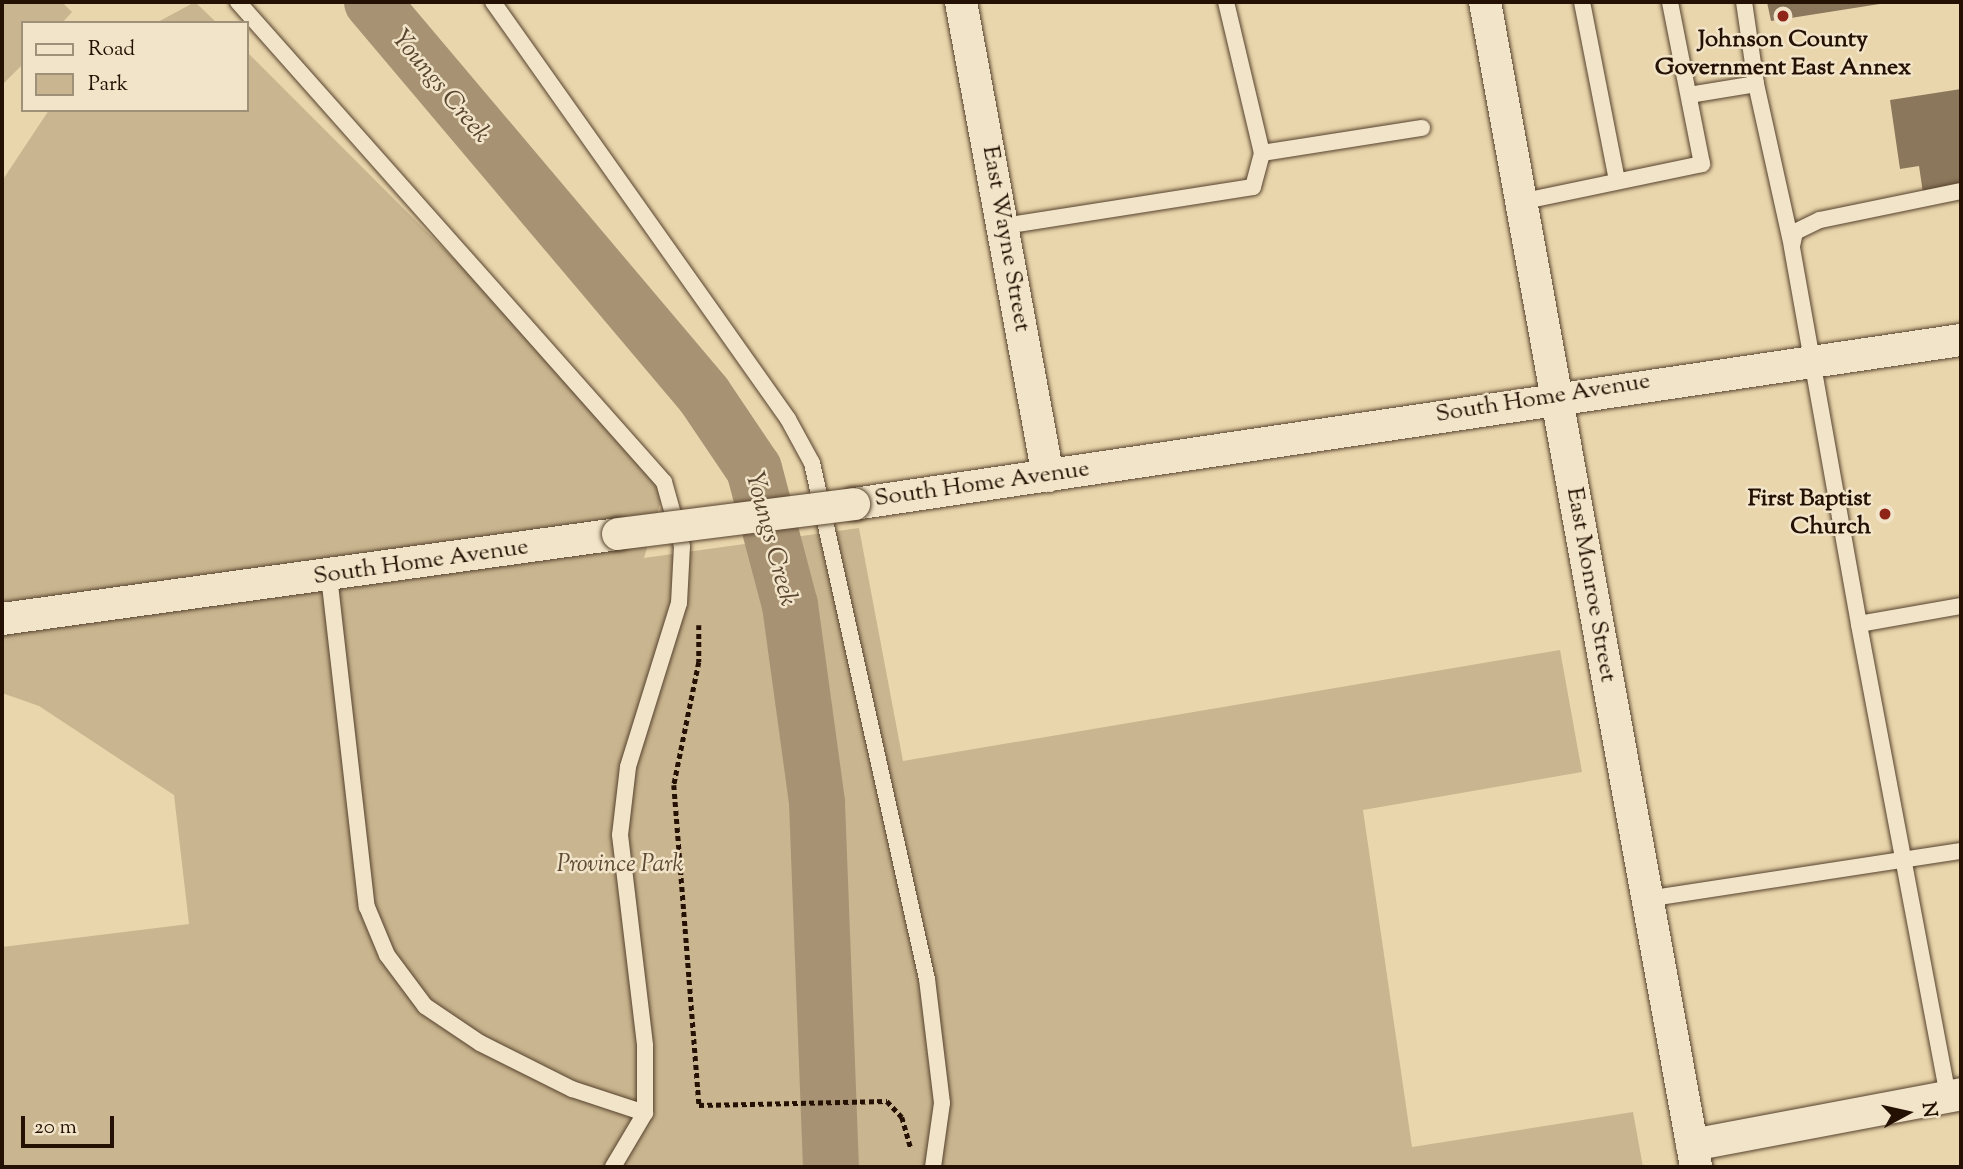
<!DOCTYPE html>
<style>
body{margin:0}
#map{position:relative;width:1963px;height:1169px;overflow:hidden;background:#ead6ac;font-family:"Sorts Mill Goudy",serif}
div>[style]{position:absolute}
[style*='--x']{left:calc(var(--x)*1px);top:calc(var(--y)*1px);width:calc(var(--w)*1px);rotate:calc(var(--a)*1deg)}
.green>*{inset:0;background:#c9b58f}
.river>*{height:56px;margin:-28px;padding:0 28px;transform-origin:28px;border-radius:28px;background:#a79373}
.building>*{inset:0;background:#8b775b}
.path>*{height:4.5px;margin-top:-2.25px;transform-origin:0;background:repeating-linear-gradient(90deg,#251103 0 5px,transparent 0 8.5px)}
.roads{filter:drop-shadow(0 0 2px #56422d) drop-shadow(0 0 2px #56422d)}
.lane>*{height:16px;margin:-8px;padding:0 8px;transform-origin:8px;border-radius:8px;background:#f1e4c9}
.street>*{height:32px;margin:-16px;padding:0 16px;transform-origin:16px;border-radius:16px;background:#f1e4c9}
.bridges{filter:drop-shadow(0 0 2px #56422d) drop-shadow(0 0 2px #56422d)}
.street-bridge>*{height:32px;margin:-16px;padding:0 16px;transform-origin:16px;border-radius:16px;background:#f1e4c9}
.dots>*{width:19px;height:19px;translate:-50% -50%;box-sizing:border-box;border:4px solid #f1e4c9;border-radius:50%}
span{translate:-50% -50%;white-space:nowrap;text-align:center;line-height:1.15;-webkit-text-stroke:5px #f1e4c9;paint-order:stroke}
.poi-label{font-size:24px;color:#251103;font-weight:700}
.right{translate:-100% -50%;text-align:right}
.street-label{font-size:24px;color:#251103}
.park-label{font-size:24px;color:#5e4a34;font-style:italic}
.water-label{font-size:26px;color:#594530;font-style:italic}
.frame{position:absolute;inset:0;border:4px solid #251103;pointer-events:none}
.legend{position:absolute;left:21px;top:21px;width:228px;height:91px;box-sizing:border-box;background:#f1e4c9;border:2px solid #9f907a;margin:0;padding:9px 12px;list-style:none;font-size:21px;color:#251103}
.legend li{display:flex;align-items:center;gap:14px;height:35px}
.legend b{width:35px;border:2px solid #9f907a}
.north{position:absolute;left:1872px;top:1078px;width:70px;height:70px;-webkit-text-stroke:5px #f1e4c9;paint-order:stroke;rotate:82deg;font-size:19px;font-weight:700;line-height:28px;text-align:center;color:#251103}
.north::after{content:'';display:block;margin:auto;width:24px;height:32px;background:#251103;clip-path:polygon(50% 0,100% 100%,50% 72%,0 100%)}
.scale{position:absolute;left:21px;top:1116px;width:93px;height:32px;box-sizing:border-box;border:4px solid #251103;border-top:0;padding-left:9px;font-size:21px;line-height:24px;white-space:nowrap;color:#251103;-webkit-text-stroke:5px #f1e4c9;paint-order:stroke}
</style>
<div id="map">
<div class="green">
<i style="clip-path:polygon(2px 2px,62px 2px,72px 12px,62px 23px,23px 23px,23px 64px,2px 85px)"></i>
<i style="clip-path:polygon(195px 2px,217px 23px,156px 23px)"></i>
<i style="clip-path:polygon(247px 52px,669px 474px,644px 558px,859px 528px,903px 761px,1560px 650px,1582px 772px,1363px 810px,1412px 1147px,1633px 1112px,1643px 1167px,2px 1167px,2px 947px,189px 924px,174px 795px,39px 706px,2px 693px,2px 181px,49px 110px,247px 110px)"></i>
</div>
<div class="river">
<i style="--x:372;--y:2;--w:514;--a:49.81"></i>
<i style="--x:704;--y:395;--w:89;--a:56"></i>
<i style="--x:754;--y:469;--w:141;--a:75.2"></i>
<i style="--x:790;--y:605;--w:200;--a:82.2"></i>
<i style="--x:817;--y:803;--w:364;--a:87.8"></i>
</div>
<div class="building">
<i style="clip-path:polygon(1767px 2px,1886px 2px,1886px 3px,1771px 21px)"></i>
<i style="clip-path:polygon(1961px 89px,1961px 187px,1923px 193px,1919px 166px,1900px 169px,1890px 100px)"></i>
</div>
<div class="path">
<i style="--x:699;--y:625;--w:37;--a:90"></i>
<i style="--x:699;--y:662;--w:126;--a:101.5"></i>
<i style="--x:674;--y:785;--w:321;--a:85.5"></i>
<i style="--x:699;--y:1105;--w:188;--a:-1.2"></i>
<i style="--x:887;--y:1101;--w:22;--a:47"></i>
<i style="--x:902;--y:1117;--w:32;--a:74"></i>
</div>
<div class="roads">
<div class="lane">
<i style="--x:238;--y:2;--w:642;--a:48.41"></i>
<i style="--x:664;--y:482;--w:66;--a:74.3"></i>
<i style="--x:682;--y:546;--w:57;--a:93"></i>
<i style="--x:679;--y:603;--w:172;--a:107.3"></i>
<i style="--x:628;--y:767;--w:68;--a:96.7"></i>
<i style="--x:620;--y:835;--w:212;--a:83.2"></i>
<i style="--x:645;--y:1046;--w:67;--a:90"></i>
<i style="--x:645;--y:1113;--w:63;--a:120.7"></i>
<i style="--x:493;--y:2;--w:511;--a:54.72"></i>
<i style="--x:788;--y:419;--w:50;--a:61.4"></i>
<i style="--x:812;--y:463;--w:529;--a:77.44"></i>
<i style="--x:927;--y:979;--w:125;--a:83.1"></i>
<i style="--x:942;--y:1103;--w:65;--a:98"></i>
<i style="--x:1226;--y:2;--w:155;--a:76.6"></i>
<i style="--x:1262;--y:153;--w:162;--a:-8.9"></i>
<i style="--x:1582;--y:2;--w:182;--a:78.9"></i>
<i style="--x:1756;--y:84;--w:166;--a:77.5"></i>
<i style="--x:1689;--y:95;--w:68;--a:-9.3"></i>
<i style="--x:1756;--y:84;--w:83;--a:-98.3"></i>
<i style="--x:1520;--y:202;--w:186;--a:-11.8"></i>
<i style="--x:1702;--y:164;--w:165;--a:-101.2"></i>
<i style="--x:1004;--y:226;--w:252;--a:-8.9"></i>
<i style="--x:1253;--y:187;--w:35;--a:-75"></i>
<i style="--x:329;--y:576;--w:333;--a:83.5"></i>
<i style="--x:367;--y:907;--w:52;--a:67.4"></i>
<i style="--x:387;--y:955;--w:64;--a:53.3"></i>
<i style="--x:425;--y:1006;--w:66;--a:33.9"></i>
<i style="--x:480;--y:1043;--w:103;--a:26.6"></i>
<i style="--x:572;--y:1089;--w:77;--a:18.2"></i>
<i style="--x:1859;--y:624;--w:384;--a:-100.1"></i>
<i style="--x:1792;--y:246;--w:14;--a:-78"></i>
<i style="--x:1795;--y:232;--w:28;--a:-26"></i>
<i style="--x:1820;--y:220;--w:144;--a:-11.6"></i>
<i style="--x:1647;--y:899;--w:318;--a:-8.7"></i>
<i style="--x:1948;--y:1096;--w:480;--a:-100.7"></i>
<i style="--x:1859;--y:624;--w:104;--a:-10"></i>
</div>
<div class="street">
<i style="--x:961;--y:2;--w:482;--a:79.6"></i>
<i style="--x:1485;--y:2;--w:1184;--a:79.73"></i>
<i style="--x:854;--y:504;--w:1119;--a:-8.43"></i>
<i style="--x:2;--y:619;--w:622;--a:-7.86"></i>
<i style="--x:1692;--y:1145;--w:274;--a:-10.7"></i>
</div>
</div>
<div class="bridges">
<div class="street-bridge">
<i style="--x:618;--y:534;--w:238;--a:-7.2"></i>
</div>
</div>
<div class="dots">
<i style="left:1783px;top:16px;background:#8f2418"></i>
<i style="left:1885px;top:514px;background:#8f2418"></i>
</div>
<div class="poi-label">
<span style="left:1783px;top:55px">Johnson County<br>Government East Annex</span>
<span class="right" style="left:1871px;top:514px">First Baptist<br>Church</span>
</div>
<div class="street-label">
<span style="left:1005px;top:239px;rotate:80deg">East Wayne Street</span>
<span style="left:1543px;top:399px;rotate:-9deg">South Home Avenue</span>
<span style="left:982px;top:485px;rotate:-8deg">South Home Avenue</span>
<span style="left:421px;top:563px;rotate:-8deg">South Home Avenue</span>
<span style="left:1590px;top:585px;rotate:80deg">East Monroe Street</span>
</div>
<div class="park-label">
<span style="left:620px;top:866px">Province Park</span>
</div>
<div class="water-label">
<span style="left:440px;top:87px;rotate:50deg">Youngs Creek</span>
<span style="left:770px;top:539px;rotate:75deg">Youngs Creek</span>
</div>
<div class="frame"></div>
<ul class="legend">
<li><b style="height:9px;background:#f1e4c9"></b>Road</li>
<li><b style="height:19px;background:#c9b58f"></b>Park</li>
</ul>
<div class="north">N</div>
<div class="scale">20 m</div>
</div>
